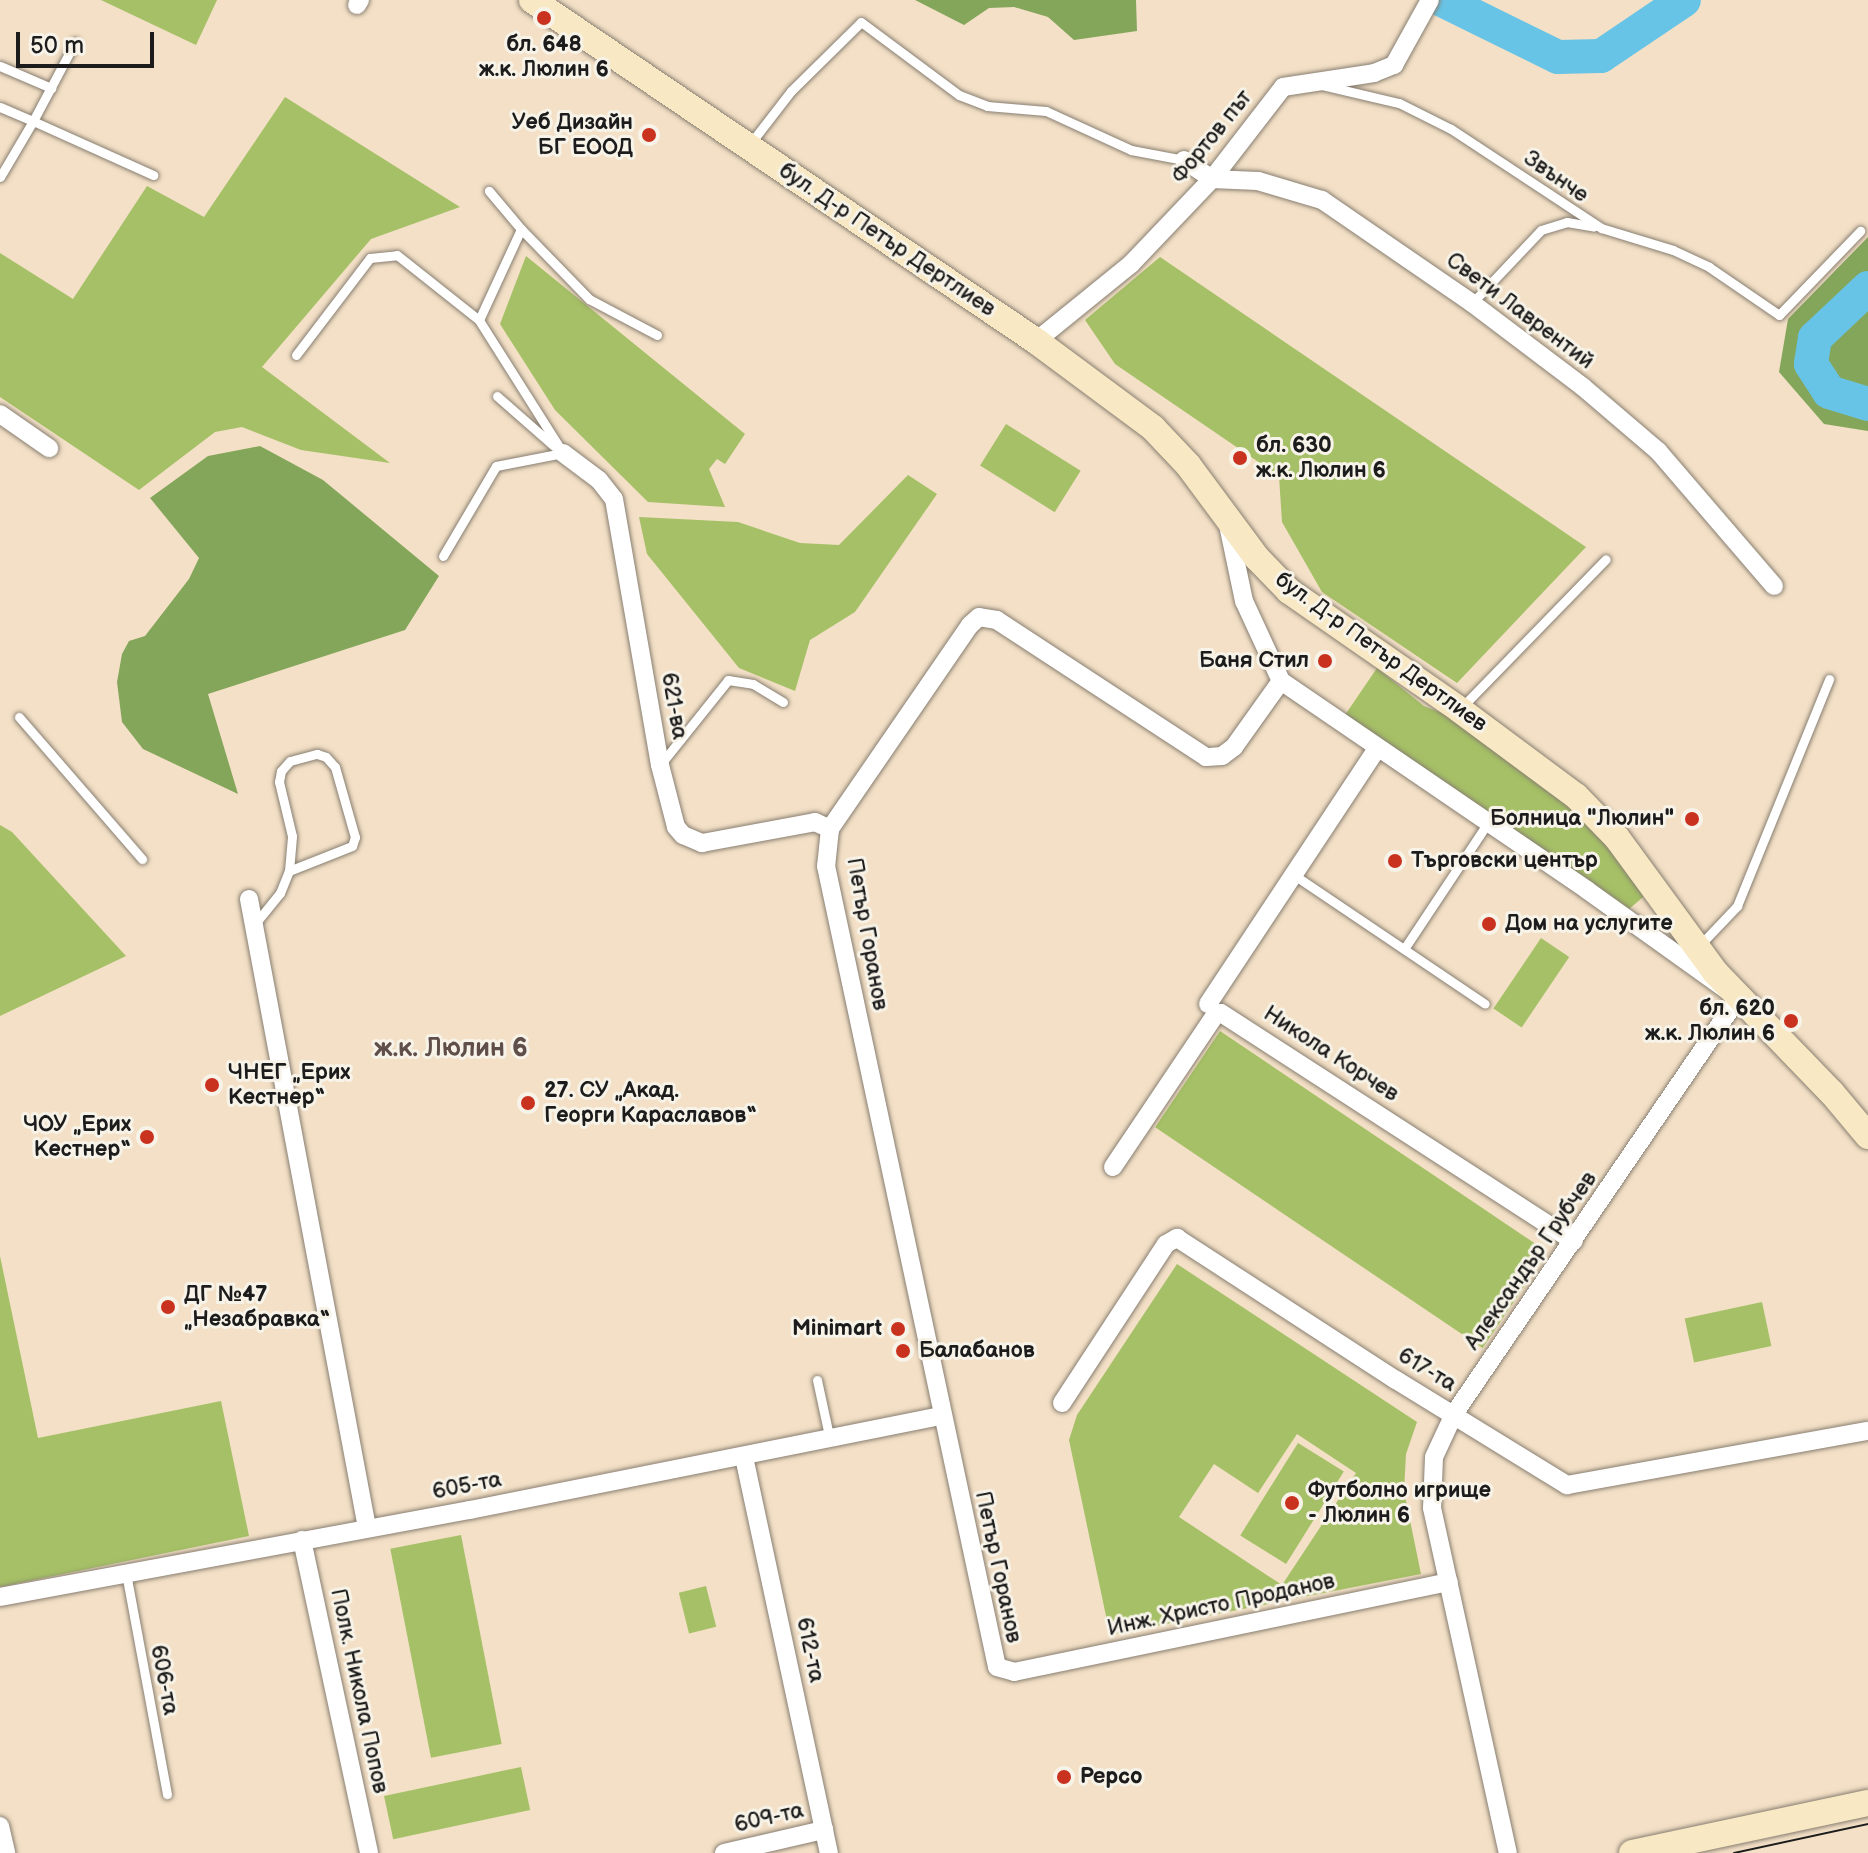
<!DOCTYPE html>
<meta charset="utf-8">
<style>
body{margin:0}
#map{position:relative;width:1868px;height:1853px;overflow:hidden;background:#f3e0c6;font-family:"Balsamiq Sans",sans-serif}
div>[style]{position:absolute}
[style*='--x']{left:calc(var(--x)*1px);top:calc(var(--y)*1px);width:calc(var(--w)*1px);rotate:calc(var(--a)*1deg)}
.green>*{inset:0;background:#a5c066;transform-origin:0 0}
.forest>*{inset:0;background:#84a65b}
.river>*{height:34px;margin:-17px;padding:0 17px;transform-origin:17px;border-radius:17px;background:#68c4e6}
.roads{filter:drop-shadow(0 0 2px #887e71) drop-shadow(0 0 2px #887e71)}
.service>*{height:9px;margin:-4.5px;padding:0 4.5px;transform-origin:4.5px;border-radius:4.5px;background:#fff}
.minor>*{height:18px;margin:-9px;padding:0 9px;transform-origin:9px;border-radius:9px;background:#fff}
.secondary>*{height:26px;margin:-13px;padding:0 13px;transform-origin:13px;border-radius:13px;background:#f8e8c3}
.tram>*{height:2px;margin:-1px;padding:0 1px;transform-origin:1px;border-radius:1px;background:#1c1c1c}
.dots>*{width:22px;height:22px;translate:-50% -50%;box-sizing:border-box;border:4px solid #f7f3e8;border-radius:50%}
span{translate:-50% -50%;white-space:nowrap;text-align:center;line-height:1.15;-webkit-text-stroke:6px #f7f3e8;paint-order:stroke}
.poi-label{font-size:22px;color:#1c1c1c;font-weight:700}
.right{translate:-100% -50%;text-align:right}
.left{translate:0 -50%;text-align:left}
.street-label{font-size:22px;color:#1c1c1c}
.quarter-label{font-size:26px;color:#5f4e49;font-weight:700}
.scale{position:absolute;left:16px;top:32px;width:138px;height:36px;box-sizing:border-box;border:4px solid #1c1c1c;border-top:0;padding-left:10px;font-size:24px;line-height:28px;white-space:nowrap;color:#1c1c1c;-webkit-text-stroke:6px #f7f3e8;paint-order:stroke}
</style>
<div id="map">
<div class="green">
<i style="clip-path:polygon(101px 0,217px 0,196px 45px)"></i>
<i style="clip-path:polygon(285px 97px,460px 207px,371px 239px,262px 367px,390px 463px,301px 450px,242px 427px,215px 432px,139px 490px,0 397px,0 253px,73px 299px,147px 186px,204px 217px)"></i>
<i style="clip-path:polygon(526px 256px,745px 434px,725px 464px,717px 459px,709px 469px,725px 507px,648px 502px,555px 410px,500px 324px)"></i>
<i style="clip-path:polygon(1160px 257px,1586px 547px,1457px 683px,1322px 592px,1282px 522px,1279px 476px,1115px 364px,1085px 320px)"></i>
<i style="left:1006px;top:424px;width:88px;height:49px;rotate:32deg"></i>
<i style="clip-path:polygon(908px 475px,937px 494px,855px 612px,810px 640px,795px 691px,739px 668px,647px 554px,639px 517px,738px 522px,800px 543px,839px 545px)"></i>
<i style="clip-path:polygon(1377px 668px,1424px 706px,1455px 718px,1571px 802px,1648px 893px,1629px 909px,1345px 715px)"></i>
<i style="clip-path:polygon(0 825px,12px 832px,126px 956px,0 1016px)"></i>
<i style="left:1541px;top:938px;width:34px;height:85px;rotate:34deg"></i>
<i style="left:1220px;top:1031px;width:395px;height:116px;rotate:34deg"></i>
<i style="clip-path:polygon(0 1256px,38px 1438px,221px 1401px,249px 1536px,0 1587px)"></i>
<i style="clip-path:polygon(evenodd,1177px 1264px,1417px 1422px,1406px 1454px,1404px 1491px,1421px 1574px,1110px 1635px,1069px 1440px,1077px 1415px,1177px 1264px,1297px 1434px,1356px 1473px,1282px 1585px,1179px 1517px,1214px 1464px,1258px 1493px,1297px 1434px)"></i>
<i style="left:1762px;top:1302px;width:45px;height:79px;rotate:78deg"></i>
<i style="left:1298px;top:1443px;width:54px;height:109px;rotate:32deg"></i>
<i style="left:461px;top:1535px;width:213px;height:72px;rotate:79deg"></i>
<i style="left:706px;top:1586px;width:42px;height:28px;rotate:76deg"></i>
<i style="left:521px;top:1767px;width:44px;height:140px;rotate:78deg"></i>
</div>
<div class="forest">
<i style="clip-path:polygon(915px 0,1136px 0,1137px 31px,1074px 40px,1048px 17px,1014px 7px,989px 8px,964px 25px)"></i>
<i style="clip-path:polygon(1868px 237px,1868px 431px,1824px 424px,1779px 372px,1788px 319px)"></i>
<i style="clip-path:polygon(260px 446px,323px 480px,439px 576px,405px 630px,208px 694px,238px 794px,143px 749px,122px 722px,117px 682px,122px 654px,129px 641px,145px 636px,189px 579px,199px 558px,150px 498px,208px 456px)"></i>
</div>
<div class="river">
<i style="--x:1442;--y:0;--w:129;--a:26.2"></i>
<i style="--x:1558;--y:57;--w:43;--a:-1.3"></i>
<i style="--x:1601;--y:56;--w:100;--a:-34"></i>
<i style="--x:1868;--y:288;--w:73;--a:136.7"></i>
<i style="--x:1815;--y:338;--w:26;--a:99"></i>
<i style="--x:1811;--y:364;--w:33;--a:57"></i>
<i style="--x:1829;--y:392;--w:41;--a:17.1"></i>
</div>
<div class="roads">
<div class="service">
<i style="--x:75;--y:42;--w:89;--a:118"></i>
<i style="--x:33;--y:121;--w:132;--a:24.2"></i>
<i style="--x:0;--y:66;--w:56;--a:23.3"></i>
<i style="--x:1322;--y:85;--w:79;--a:13.2"></i>
<i style="--x:1399;--y:103;--w:58;--a:26.6"></i>
<i style="--x:1451;--y:129;--w:180;--a:33.4"></i>
<i style="--x:1601;--y:228;--w:75;--a:17"></i>
<i style="--x:1673;--y:250;--w:40;--a:25"></i>
<i style="--x:1709;--y:267;--w:85;--a:34.4"></i>
<i style="--x:1779;--y:315;--w:117;--a:-46"></i>
<i style="--x:0;--y:107;--w:36;--a:23"></i>
<i style="--x:33;--y:121;--w:65;--a:120.5"></i>
<i style="--x:750;--y:144;--w:67;--a:-52.3"></i>
<i style="--x:791;--y:91;--w:98;--a:-44.6"></i>
<i style="--x:861;--y:22;--w:122;--a:36.7"></i>
<i style="--x:959;--y:95;--w:30;--a:21"></i>
<i style="--x:987;--y:106;--w:59;--a:4.8"></i>
<i style="--x:1046;--y:111;--w:94;--a:24.6"></i>
<i style="--x:1131;--y:150;--w:54;--a:10.7"></i>
<i style="--x:521;--y:229;--w:98;--a:45.8"></i>
<i style="--x:589;--y:299;--w:77;--a:27.9"></i>
<i style="--x:1472;--y:303;--w:100;--a:-46.6"></i>
<i style="--x:1541;--y:230;--w:27;--a:-17"></i>
<i style="--x:1567;--y:222;--w:27;--a:10"></i>
<i style="--x:296;--y:355;--w:122;--a:-52.7"></i>
<i style="--x:370;--y:258;--w:27;--a:-6"></i>
<i style="--x:397;--y:255;--w:105;--a:38.4"></i>
<i style="--x:479;--y:320;--w:100;--a:-65.2"></i>
<i style="--x:521;--y:229;--w:50;--a:-130.1"></i>
<i style="--x:497;--y:396;--w:76;--a:41.3"></i>
<i style="--x:443;--y:556;--w:104;--a:-59.5"></i>
<i style="--x:496;--y:466;--w:68;--a:-11"></i>
<i style="--x:563;--y:453;--w:157;--a:-122.3"></i>
<i style="--x:1462;--y:707;--w:206;--a:-45.8"></i>
<i style="--x:19;--y:717;--w:188;--a:49.1"></i>
<i style="--x:660;--y:765;--w:109;--a:-51.3"></i>
<i style="--x:728;--y:680;--w:25;--a:9"></i>
<i style="--x:753;--y:684;--w:35;--a:31"></i>
<i style="--x:1294;--y:875;--w:230;--a:34"></i>
<i style="--x:254;--y:925;--w:41;--a:-50.9"></i>
<i style="--x:280;--y:893;--w:24;--a:-68"></i>
<i style="--x:289;--y:871;--w:35;--a:-85"></i>
<i style="--x:292;--y:836;--w:56;--a:-103.5"></i>
<i style="--x:279;--y:782;--w:11;--a:-80"></i>
<i style="--x:281;--y:771;--w:13;--a:-48"></i>
<i style="--x:290;--y:761;--w:28;--a:-15"></i>
<i style="--x:317;--y:754;--w:9;--a:18"></i>
<i style="--x:326;--y:757;--w:13;--a:48"></i>
<i style="--x:335;--y:767;--w:73;--a:74.1"></i>
<i style="--x:355;--y:837;--w:9;--a:108"></i>
<i style="--x:352;--y:846;--w:68;--a:158.4"></i>
<i style="--x:1700;--y:945;--w:54;--a:-46.5"></i>
<i style="--x:1737;--y:906;--w:245;--a:-67.9"></i>
<i style="--x:1404;--y:949;--w:150;--a:-56.4"></i>
<i style="--x:817;--y:1380;--w:61;--a:77.8"></i>
<i style="--x:126;--y:1573;--w:225;--a:79.5"></i>
</div>
<div class="minor">
<i style="--x:357;--y:5;--w:6;--a:-59"></i>
<i style="--x:1184;--y:160;--w:34;--a:34"></i>
<i style="--x:1212;--y:179;--w:46;--a:2.5"></i>
<i style="--x:1258;--y:181;--w:67;--a:16.5"></i>
<i style="--x:1322;--y:200;--w:182;--a:34.5"></i>
<i style="--x:1472;--y:303;--w:139;--a:37.1"></i>
<i style="--x:1583;--y:387;--w:99;--a:40.5"></i>
<i style="--x:1658;--y:451;--w:178;--a:49.3"></i>
<i style="--x:1036;--y:341;--w:122;--a:-39"></i>
<i style="--x:1131;--y:264;--w:117;--a:-46.4"></i>
<i style="--x:1212;--y:179;--w:116;--a:-52.3"></i>
<i style="--x:1283;--y:87;--w:92;--a:-8.7"></i>
<i style="--x:1374;--y:73;--w:22;--a:-22"></i>
<i style="--x:1394;--y:65;--w:74;--a:-61"></i>
<i style="--x:0;--y:414;--w:60;--a:34.8"></i>
<i style="--x:563;--y:453;--w:45;--a:36.9"></i>
<i style="--x:599;--y:480;--w:24;--a:52"></i>
<i style="--x:614;--y:499;--w:270;--a:80.2"></i>
<i style="--x:660;--y:765;--w:64;--a:75.5"></i>
<i style="--x:676;--y:827;--w:11;--a:49"></i>
<i style="--x:683;--y:835;--w:21;--a:23"></i>
<i style="--x:702;--y:843;--w:115;--a:-10.5"></i>
<i style="--x:815;--y:822;--w:17;--a:25"></i>
<i style="--x:1228;--y:525;--w:78;--a:78.1"></i>
<i style="--x:1244;--y:601;--w:88;--a:65.2"></i>
<i style="--x:1281;--y:681;--w:371;--a:34.3"></i>
<i style="--x:1587;--y:890;--w:186;--a:35.6"></i>
<i style="--x:1738;--y:998;--w:504;--a:124.32"></i>
<i style="--x:1454;--y:1414;--w:47;--a:114.9"></i>
<i style="--x:1434;--y:1457;--w:51;--a:92.2"></i>
<i style="--x:1432;--y:1508;--w:353;--a:77.6"></i>
<i style="--x:1281;--y:681;--w:81;--a:125.5"></i>
<i style="--x:1234;--y:747;--w:15;--a:143"></i>
<i style="--x:1222;--y:756;--w:16;--a:176"></i>
<i style="--x:1206;--y:757;--w:250;--a:-146.8"></i>
<i style="--x:997;--y:620;--w:18;--a:-171"></i>
<i style="--x:979;--y:617;--w:12;--a:138"></i>
<i style="--x:970;--y:625;--w:247;--a:124.5"></i>
<i style="--x:830;--y:829;--w:37;--a:96"></i>
<i style="--x:826;--y:866;--w:819;--a:77.95"></i>
<i style="--x:997;--y:1667;--w:18;--a:16"></i>
<i style="--x:1014;--y:1672;--w:444;--a:-11.7"></i>
<i style="--x:249;--y:899;--w:640;--a:79.37"></i>
<i style="--x:1208;--y:1004;--w:306;--a:-56.5"></i>
<i style="--x:1113;--y:1167;--w:183;--a:-56.1"></i>
<i style="--x:1215;--y:1015;--w:6;--a:-18"></i>
<i style="--x:1221;--y:1013;--w:420;--a:32.9"></i>
<i style="--x:1062;--y:1403;--w:190;--a:-56.8"></i>
<i style="--x:1166;--y:1244;--w:13;--a:-29"></i>
<i style="--x:1177;--y:1238;--w:261;--a:33"></i>
<i style="--x:1396;--y:1380;--w:201;--a:31.6"></i>
<i style="--x:1567;--y:1485;--w:306;--a:-10.2"></i>
<i style="--x:744;--y:1457;--w:405;--a:77.9"></i>
<i style="--x:302;--y:1540;--w:320;--a:77.9"></i>
<i style="--x:0;--y:1597;--w:478;--a:-10.5"></i>
<i style="--x:470;--y:1510;--w:481;--a:-11.3"></i>
<i style="--x:0;--y:1826;--w:28;--a:77"></i>
<i style="--x:724;--y:1853;--w:103;--a:-13"></i>
</div>
<div class="secondary">
<i style="--x:532;--y:0;--w:609;--a:34.08"></i>
<i style="--x:1036;--y:341;--w:146;--a:36.6"></i>
<i style="--x:1153;--y:428;--w:51;--a:46.6"></i>
<i style="--x:1188;--y:465;--w:116;--a:53.4"></i>
<i style="--x:1257;--y:558;--w:46;--a:45.9"></i>
<i style="--x:1289;--y:591;--w:208;--a:34.8"></i>
<i style="--x:1460;--y:710;--w:144;--a:36.6"></i>
<i style="--x:1576;--y:796;--w:59;--a:45.7"></i>
<i style="--x:1617;--y:838;--w:166;--a:53.8"></i>
<i style="--x:1715;--y:972;--w:168;--a:46"></i>
<i style="--x:1832;--y:1093;--w:56;--a:50.1"></i>
<i style="--x:1632;--y:1853;--w:241;--a:-12"></i>
</div>
</div>
<div class="tram">
<i style="--x:1734;--y:1853;--w:137;--a:-12.2"></i>
</div>
<div class="dots">
<i style="left:544px;top:18px;background:#c8321e"></i>
<i style="left:649px;top:135px;background:#c8321e"></i>
<i style="left:1240px;top:458px;background:#c8321e"></i>
<i style="left:1325px;top:661px;background:#c8321e"></i>
<i style="left:1692px;top:819px;background:#c8321e"></i>
<i style="left:1395px;top:861px;background:#c8321e"></i>
<i style="left:1489px;top:924px;background:#c8321e"></i>
<i style="left:1791px;top:1021px;background:#c8321e"></i>
<i style="left:212px;top:1085px;background:#c8321e"></i>
<i style="left:528px;top:1103px;background:#c8321e"></i>
<i style="left:147px;top:1137px;background:#c8321e"></i>
<i style="left:168px;top:1307px;background:#c8321e"></i>
<i style="left:898px;top:1329px;background:#c8321e"></i>
<i style="left:903px;top:1351px;background:#c8321e"></i>
<i style="left:1292px;top:1503px;background:#c8321e"></i>
<i style="left:1064px;top:1777px;background:#c8321e"></i>
</div>
<div class="poi-label">
<span style="left:544px;top:57px">бл. 648<br>ж.к. Люлин 6</span>
<span class="right" style="left:633px;top:135px">Уеб Дизайн<br>БГ ЕООД</span>
<span class="left" style="left:1256px;top:458px">бл. 630<br>ж.к. Люлин 6</span>
<span class="right" style="left:1309px;top:661px">Баня Стил</span>
<span class="right" style="left:1674px;top:819px">Болница "Люлин"</span>
<span class="left" style="left:1411px;top:861px">Търговски център</span>
<span class="left" style="left:1505px;top:924px">Дом на услугите</span>
<span class="right" style="left:1775px;top:1021px">бл. 620<br>ж.к. Люлин 6</span>
<span class="left" style="left:228px;top:1085px">ЧНЕГ „Ерих<br>Кестнер“</span>
<span class="left" style="left:544px;top:1103px">27. СУ „Акад.<br>Георги Караславов“</span>
<span class="right" style="left:131px;top:1137px">ЧОУ „Ерих<br>Кестнер“</span>
<span class="left" style="left:184px;top:1307px">ДГ №47<br>„Незабравка“</span>
<span class="right" style="left:882px;top:1329px">Minimart</span>
<span class="left" style="left:919px;top:1351px">Балабанов</span>
<span class="left" style="left:1308px;top:1503px">Футболно игрище<br>- Люлин 6</span>
<span class="left" style="left:1080px;top:1777px">Pepco</span>
</div>
<div class="street-label">
<span style="left:1212px;top:137px;rotate:-51deg">Фортов път</span>
<span style="left:1556px;top:177px;rotate:35deg">Звънче</span>
<span style="left:887px;top:240px;rotate:34deg">бул. Д-р Петър Дертлиев</span>
<span style="left:1520px;top:311px;rotate:37deg">Свети Лаврентий</span>
<span style="left:1381px;top:652px;rotate:36deg">бул. Д-р Петър Дертлиев</span>
<span style="left:674px;top:706px;rotate:80deg">621-ва</span>
<span style="left:867px;top:934px;rotate:80deg">Петър Горанов</span>
<span style="left:1331px;top:1054px;rotate:33deg">Никола Корчев</span>
<span style="left:1531px;top:1261px;rotate:-55deg">Александър Грубчев</span>
<span style="left:1427px;top:1370px;rotate:31deg">617-та</span>
<span style="left:467px;top:1486px;rotate:-11deg">605-та</span>
<span style="left:998px;top:1567px;rotate:78deg">Петър Горанов</span>
<span style="left:1221px;top:1605px;rotate:-12deg">Инж. Христо Проданов</span>
<span style="left:810px;top:1650px;rotate:78deg">612-та</span>
<span style="left:164px;top:1680px;rotate:79deg">606-та</span>
<span style="left:359px;top:1691px;rotate:78deg">Полк. Никола Попов</span>
<span style="left:769px;top:1818px;rotate:-13deg">609-та</span>
</div>
<div class="quarter-label">
<span style="left:451px;top:1049px">ж.к. Люлин 6</span>
</div>
<div class="scale">50 m</div>
</div>
